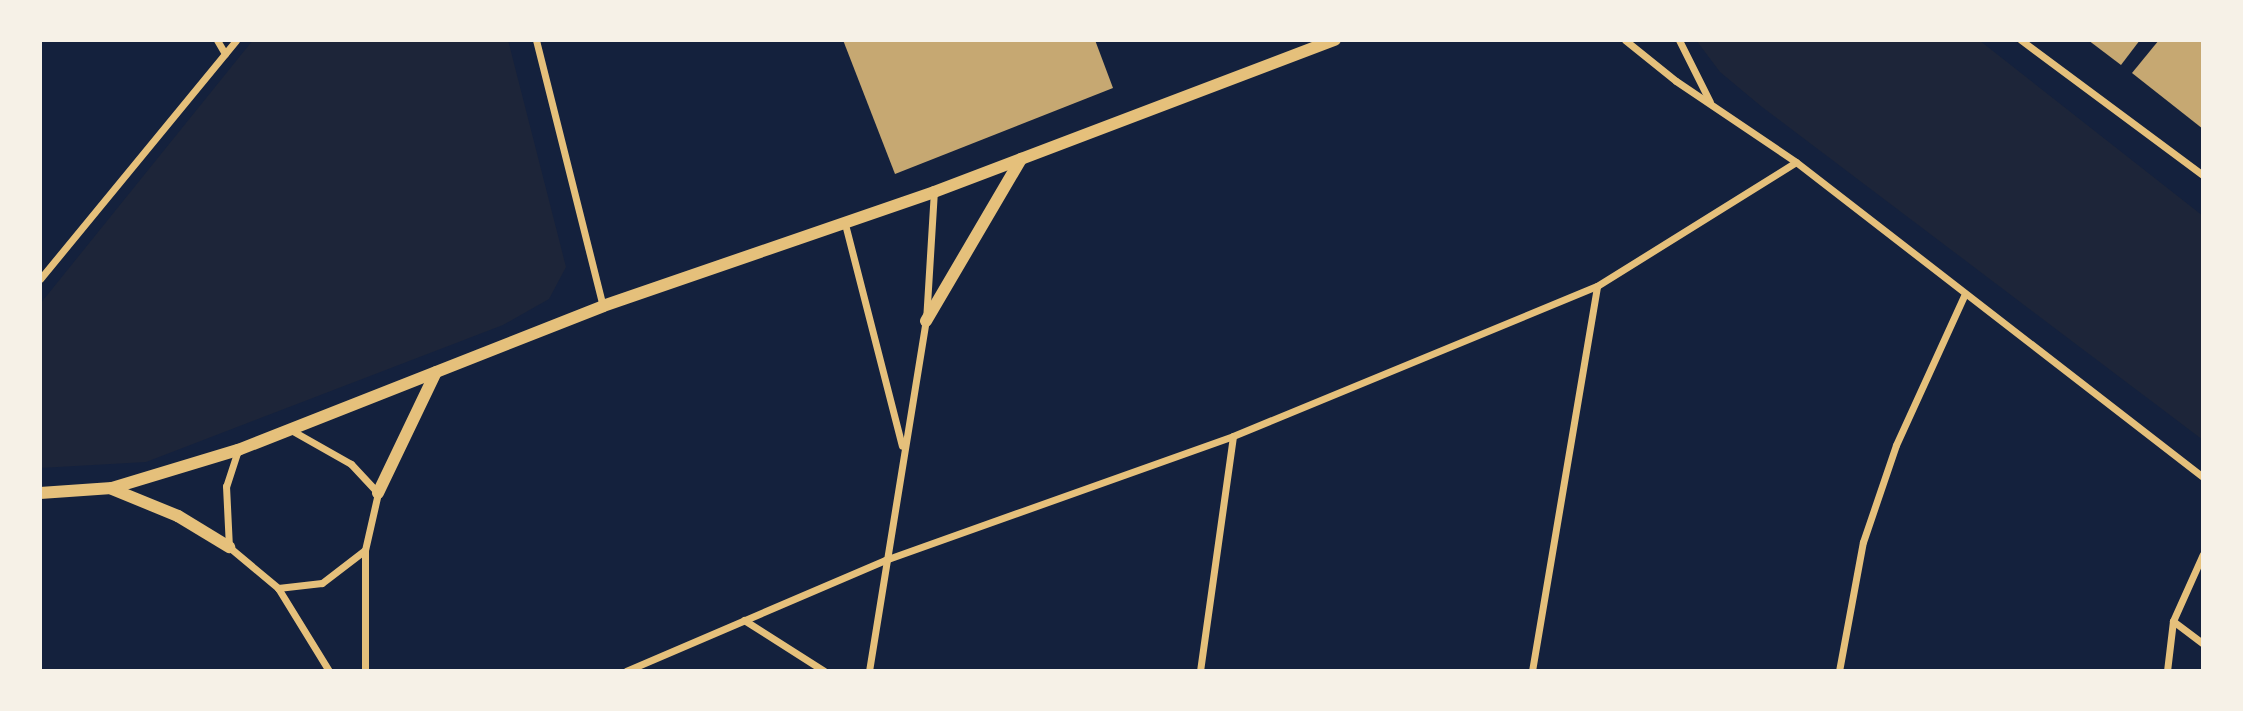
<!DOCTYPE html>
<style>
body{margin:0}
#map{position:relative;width:2243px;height:711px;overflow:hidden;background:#14213d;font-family:"Varela Round",sans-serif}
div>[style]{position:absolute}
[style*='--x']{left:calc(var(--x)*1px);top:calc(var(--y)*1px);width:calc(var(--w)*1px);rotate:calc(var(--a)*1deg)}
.green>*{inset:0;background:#1d2539}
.building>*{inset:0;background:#c6a872}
.minor>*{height:7px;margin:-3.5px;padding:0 3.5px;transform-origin:3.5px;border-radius:3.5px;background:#e5c07b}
.tertiary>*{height:12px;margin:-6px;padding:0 6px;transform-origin:6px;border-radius:6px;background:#e5c07b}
span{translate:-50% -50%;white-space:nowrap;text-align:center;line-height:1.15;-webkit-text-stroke:7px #f6f1e7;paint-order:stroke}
.frame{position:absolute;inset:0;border:42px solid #f6f1e7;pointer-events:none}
</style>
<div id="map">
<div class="green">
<i style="clip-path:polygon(253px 40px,508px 40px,566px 267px,549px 299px,503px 325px,146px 462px,40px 468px,40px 304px)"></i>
<i style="clip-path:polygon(1696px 40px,1979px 40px,2203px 216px,2203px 440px,1762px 107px,1720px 72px)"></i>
</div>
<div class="building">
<i style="clip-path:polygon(843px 40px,1095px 40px,1113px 88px,895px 174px)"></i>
<i style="clip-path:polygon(2088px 40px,2140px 40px,2121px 65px)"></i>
<i style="clip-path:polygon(2159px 40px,2203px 40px,2203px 129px,2132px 73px)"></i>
</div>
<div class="minor">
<i style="--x:217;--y:40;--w:16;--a:60"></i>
<i style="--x:536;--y:40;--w:274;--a:75.9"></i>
<i style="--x:1625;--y:40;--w:65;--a:38.8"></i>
<i style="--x:1676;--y:81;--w:145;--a:34"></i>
<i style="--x:1796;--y:162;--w:515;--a:37.74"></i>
<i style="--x:1679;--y:40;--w:69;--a:63.4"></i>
<i style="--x:2021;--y:40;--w:227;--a:36.6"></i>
<i style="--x:845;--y:224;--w:229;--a:75.6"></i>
<i style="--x:40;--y:279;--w:309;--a:-50.6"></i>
<i style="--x:291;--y:430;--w:69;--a:29.5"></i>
<i style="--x:351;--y:464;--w:40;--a:47"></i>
<i style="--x:378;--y:493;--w:58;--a:102.8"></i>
<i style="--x:365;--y:550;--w:121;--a:90"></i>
<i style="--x:238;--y:450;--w:38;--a:108"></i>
<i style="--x:226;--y:486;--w:61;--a:87.2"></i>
<i style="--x:229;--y:547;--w:64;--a:39.9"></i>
<i style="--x:278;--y:588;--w:97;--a:58.4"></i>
<i style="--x:278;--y:588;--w:44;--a:-6.5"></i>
<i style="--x:322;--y:583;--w:54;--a:-37.5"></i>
<i style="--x:744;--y:620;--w:95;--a:32.5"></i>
<i style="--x:2173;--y:621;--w:38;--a:37"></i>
<i style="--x:626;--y:671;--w:282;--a:-23.2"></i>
<i style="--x:885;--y:560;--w:369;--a:-19.6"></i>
<i style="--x:1233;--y:436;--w:394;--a:-22.4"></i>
<i style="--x:1597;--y:286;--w:234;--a:-31.9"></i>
<i style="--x:869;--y:671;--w:355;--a:-80.8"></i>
<i style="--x:926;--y:321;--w:129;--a:-86.5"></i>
<i style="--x:1200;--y:671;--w:237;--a:-82"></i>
<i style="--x:1532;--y:671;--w:390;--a:-80.4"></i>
<i style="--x:1839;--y:671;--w:131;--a:-79.5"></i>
<i style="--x:1863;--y:542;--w:102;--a:-71.2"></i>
<i style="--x:1896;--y:445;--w:164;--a:-65.5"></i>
<i style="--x:2167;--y:671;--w:50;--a:-83.2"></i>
<i style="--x:2173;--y:621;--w:73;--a:-65.9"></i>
</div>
<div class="tertiary">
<i style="--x:926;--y:321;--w:188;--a:-59.6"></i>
<i style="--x:112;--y:489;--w:71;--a:22.2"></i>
<i style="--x:178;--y:516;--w:60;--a:31.3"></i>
<i style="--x:40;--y:493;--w:72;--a:-4"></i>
<i style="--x:112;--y:488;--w:132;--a:-16.8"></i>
<i style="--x:238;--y:450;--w:392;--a:-21.5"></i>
<i style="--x:603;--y:306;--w:350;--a:-19"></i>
<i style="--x:934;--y:192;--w:429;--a:-20.8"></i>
<i style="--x:378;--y:493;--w:134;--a:-64.4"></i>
</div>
<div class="frame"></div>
</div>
